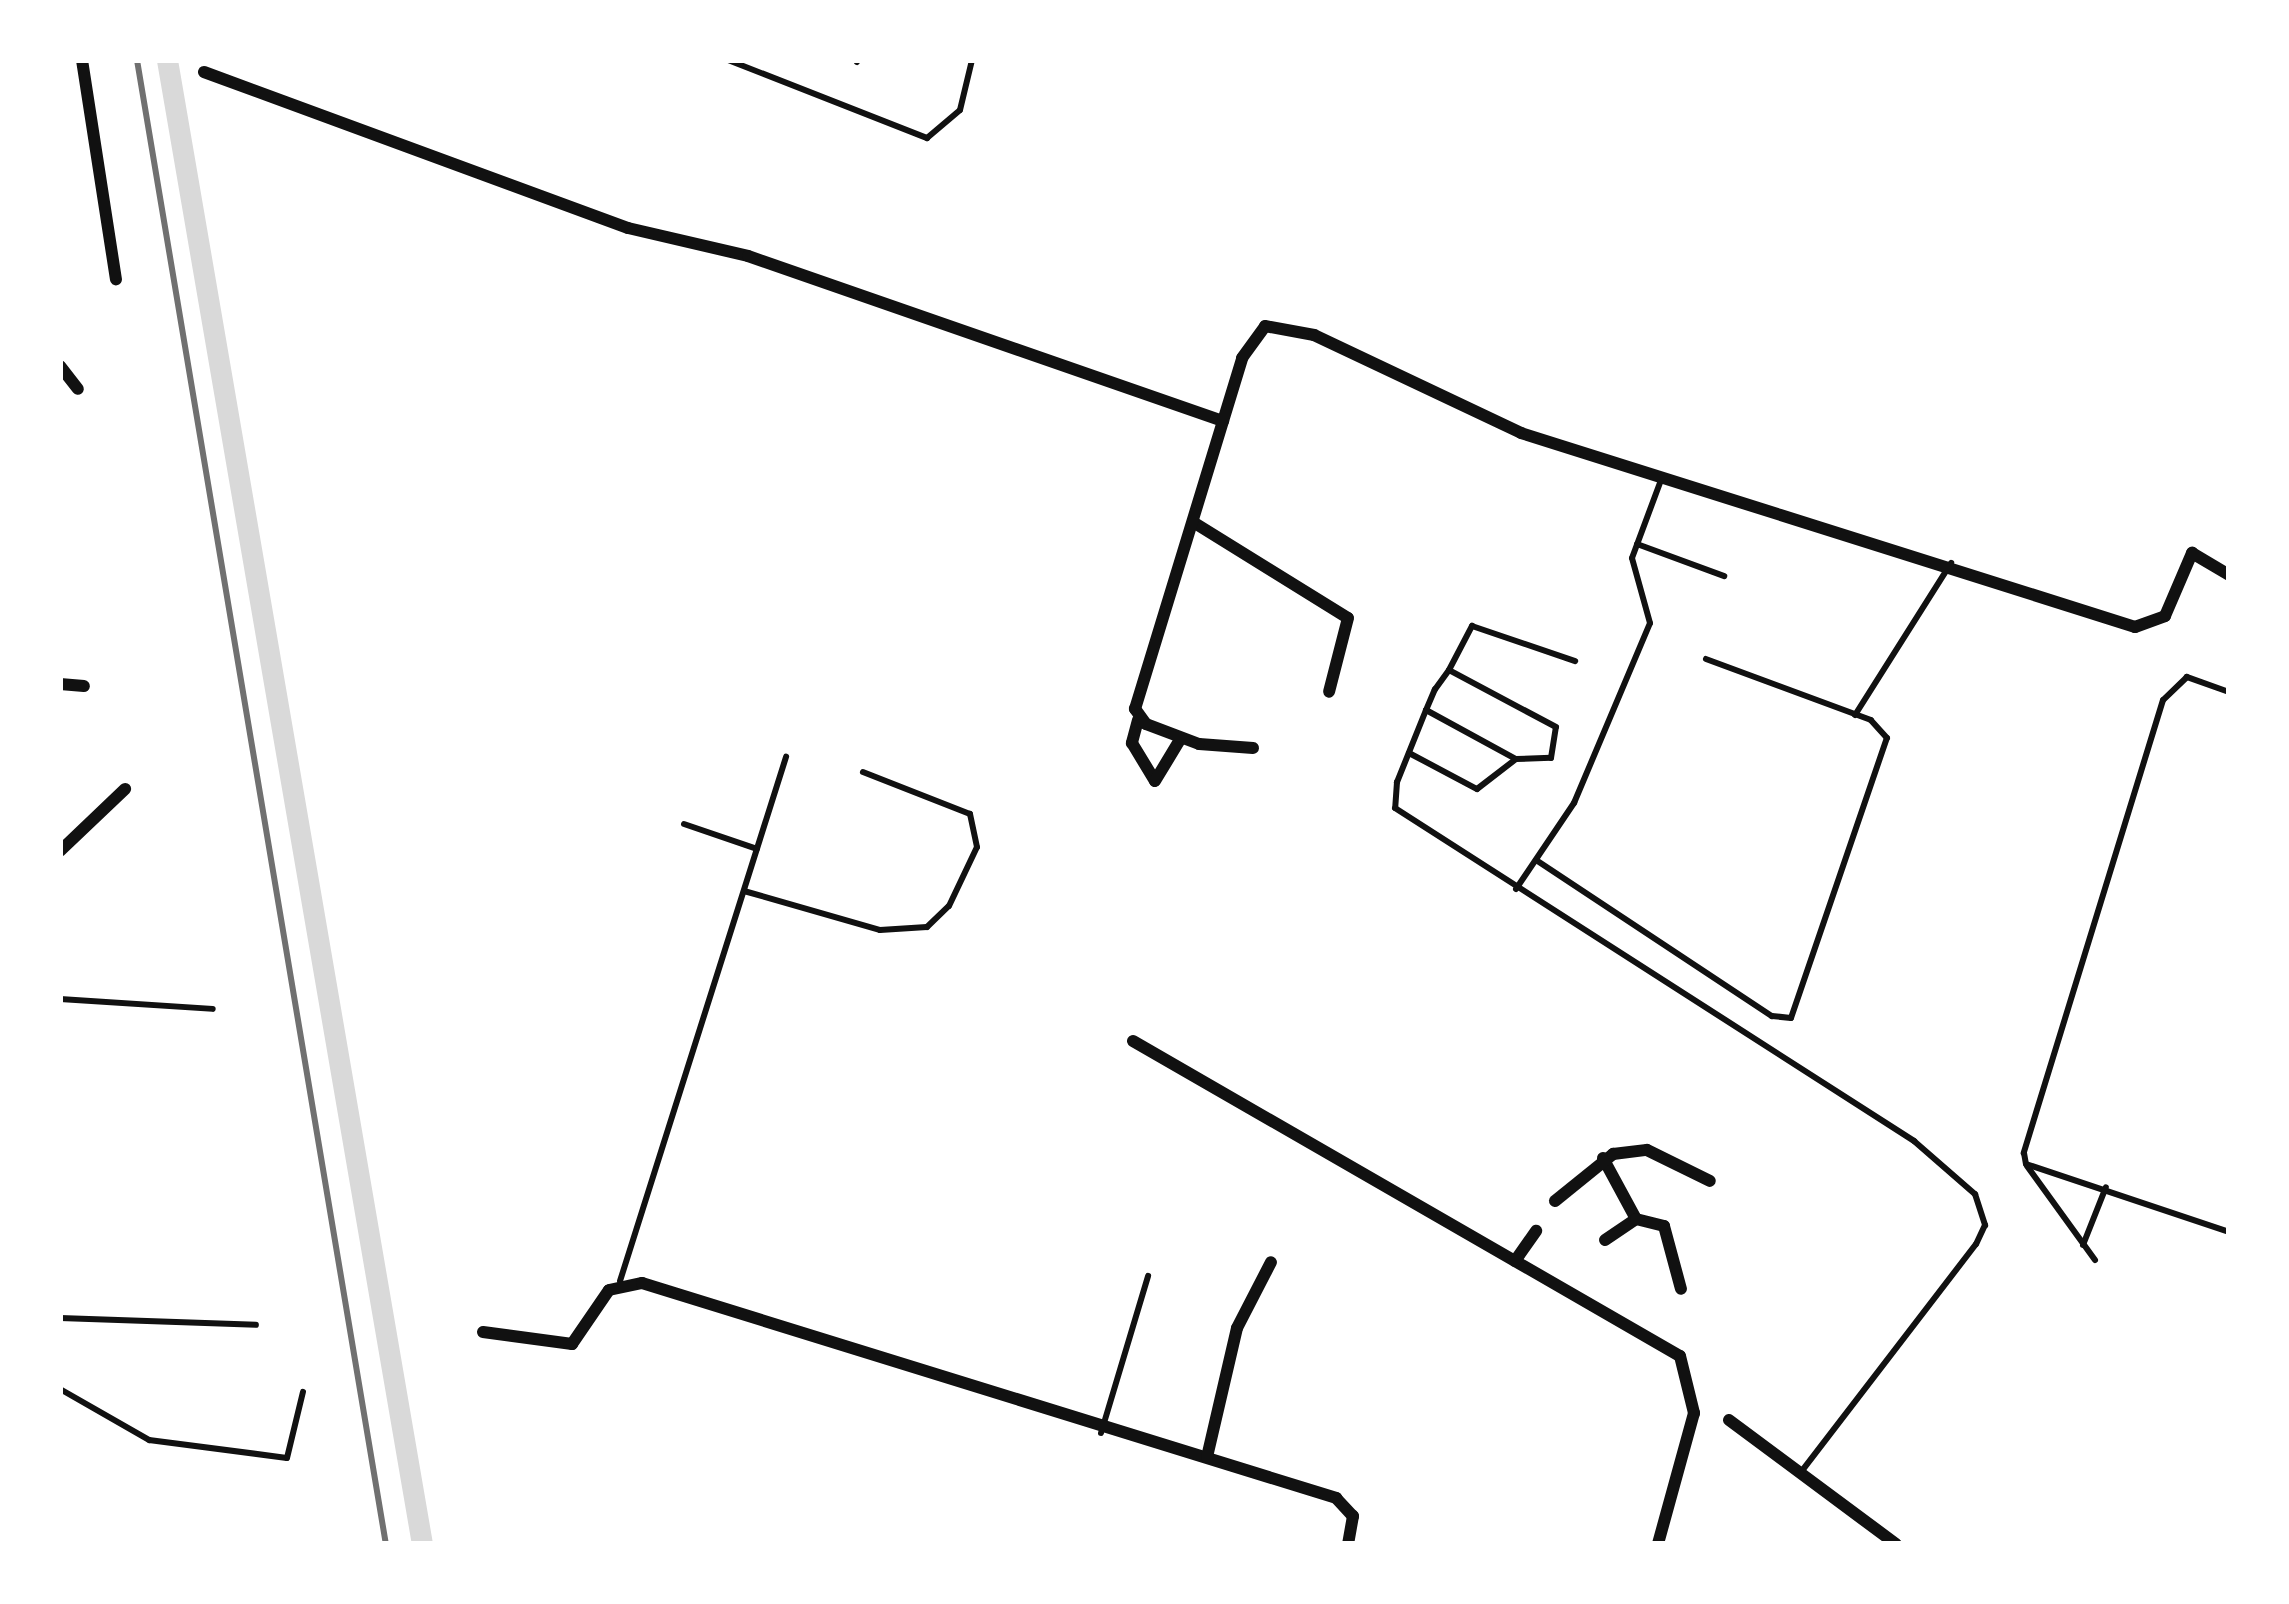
<!DOCTYPE html>
<style>
body{margin:0}
#map{position:relative;width:2289px;height:1604px;overflow:hidden;background:#fff;font-family:"Asap Condensed",sans-serif}
div>[style]{position:absolute}
[style*='--x']{left:calc(var(--x)*1px);top:calc(var(--y)*1px);width:calc(var(--w)*1px);rotate:calc(var(--a)*1deg)}
.canal>*{height:21px;margin:-10.5px;padding:0 10.5px;transform-origin:10.5px;border-radius:10.5px;background:#d9d9d9}
.service>*{height:6px;margin:-3px;padding:0 3px;transform-origin:3px;border-radius:3px;background:#111}
.minor>*{height:12px;margin:-6px;padding:0 6px;transform-origin:6px;border-radius:6px;background:#111}
.rail>*{height:6px;margin:-3px;padding:0 3px;transform-origin:3px;border-radius:3px;background:#707070}
span{translate:-50% -50%;white-space:nowrap;text-align:center;line-height:1.15;-webkit-text-stroke:9px #fff;paint-order:stroke}
.frame{position:absolute;inset:0;border:63px solid #fff;pointer-events:none}
</style>
<div id="map">
<div class="canal">
<i style="--x:167;--y:60;--w:1506;--a:80.25"></i>
</div>
<div class="service">
<i style="--x:728;--y:60;--w:214;--a:21.4"></i>
<i style="--x:927;--y:138;--w:43;--a:-40.3"></i>
<i style="--x:960;--y:110;--w:51;--a:-76.5"></i>
<i style="--x:857;--y:62;--w:2;--a:-63"></i>
<i style="--x:1637;--y:544;--w:93;--a:20.2"></i>
<i style="--x:1449;--y:670;--w:50;--a:-62.4"></i>
<i style="--x:1472;--y:626;--w:109;--a:18.8"></i>
<i style="--x:2229;--y:692;--w:45;--a:-160.3"></i>
<i style="--x:2187;--y:677;--w:33;--a:136"></i>
<i style="--x:2163;--y:700;--w:474;--a:107.1"></i>
<i style="--x:2024;--y:1153;--w:11;--a:80"></i>
<i style="--x:2026;--y:1164;--w:214;--a:18.5"></i>
<i style="--x:1426;--y:710;--w:102;--a:28.6"></i>
<i style="--x:1855;--y:715;--w:180;--a:-57.7"></i>
<i style="--x:1409;--y:753;--w:77;--a:27.9"></i>
<i style="--x:1477;--y:789;--w:49;--a:-37.6"></i>
<i style="--x:1516;--y:759;--w:35;--a:-2"></i>
<i style="--x:1551;--y:758;--w:31;--a:-81"></i>
<i style="--x:1556;--y:727;--w:121;--a:-152"></i>
<i style="--x:1449;--y:670;--w:24;--a:126"></i>
<i style="--x:1435;--y:689;--w:23;--a:113"></i>
<i style="--x:1426;--y:710;--w:78;--a:111.9"></i>
<i style="--x:1397;--y:782;--w:26;--a:94"></i>
<i style="--x:1395;--y:808;--w:617;--a:32.68"></i>
<i style="--x:1914;--y:1141;--w:81;--a:41"></i>
<i style="--x:1975;--y:1194;--w:33;--a:72"></i>
<i style="--x:1985;--y:1225;--w:21;--a:115"></i>
<i style="--x:1976;--y:1244;--w:286;--a:127.5"></i>
<i style="--x:684;--y:824;--w:77;--a:18.9"></i>
<i style="--x:1536;--y:860;--w:283;--a:33.5"></i>
<i style="--x:1772;--y:1016;--w:19;--a:6"></i>
<i style="--x:1791;--y:1018;--w:296;--a:-71.1"></i>
<i style="--x:1887;--y:738;--w:24;--a:-132"></i>
<i style="--x:1871;--y:720;--w:176;--a:-159.7"></i>
<i style="--x:1516;--y:889;--w:104;--a:-56"></i>
<i style="--x:1574;--y:803;--w:195;--a:-67.1"></i>
<i style="--x:1650;--y:623;--w:67;--a:-105.5"></i>
<i style="--x:1632;--y:558;--w:83;--a:-69.6"></i>
<i style="--x:744;--y:891;--w:141;--a:16"></i>
<i style="--x:880;--y:930;--w:47;--a:-3.7"></i>
<i style="--x:927;--y:927;--w:30;--a:-44"></i>
<i style="--x:949;--y:906;--w:65;--a:-64.6"></i>
<i style="--x:977;--y:847;--w:34;--a:-102"></i>
<i style="--x:970;--y:814;--w:115;--a:-158.6"></i>
<i style="--x:60;--y:999;--w:153;--a:3.7"></i>
<i style="--x:2027;--y:1166;--w:116;--a:54.1"></i>
<i style="--x:2083;--y:1245;--w:62;--a:-68.4"></i>
<i style="--x:620;--y:1281;--w:550;--a:-72.42"></i>
<i style="--x:60;--y:1318;--w:196;--a:2"></i>
<i style="--x:60;--y:1389;--w:103;--a:29.8"></i>
<i style="--x:149;--y:1440;--w:139;--a:7.4"></i>
<i style="--x:287;--y:1458;--w:68;--a:-76.4"></i>
<i style="--x:1101;--y:1433;--w:164;--a:-73.3"></i>
</div>
<div class="minor">
<i style="--x:82;--y:60;--w:222;--a:81.2"></i>
<i style="--x:204;--y:72;--w:452;--a:20.2"></i>
<i style="--x:628;--y:228;--w:123;--a:13.1"></i>
<i style="--x:748;--y:256;--w:503;--a:19.16"></i>
<i style="--x:60;--y:366;--w:29;--a:52"></i>
<i style="--x:1193;--y:522;--w:182;--a:31.8"></i>
<i style="--x:1348;--y:618;--w:76;--a:104.4"></i>
<i style="--x:60;--y:684;--w:24;--a:5"></i>
<i style="--x:1138;--y:720;--w:24;--a:105"></i>
<i style="--x:1132;--y:743;--w:44;--a:58.8"></i>
<i style="--x:1155;--y:781;--w:50;--a:-58.8"></i>
<i style="--x:1253;--y:748;--w:54;--a:-175.8"></i>
<i style="--x:1199;--y:744;--w:57;--a:-159.3"></i>
<i style="--x:1146;--y:724;--w:19;--a:-126"></i>
<i style="--x:1135;--y:709;--w:367;--a:-73"></i>
<i style="--x:1242;--y:358;--w:39;--a:-54"></i>
<i style="--x:1265;--y:326;--w:50;--a:10.4"></i>
<i style="--x:1314;--y:335;--w:229;--a:25.3"></i>
<i style="--x:1521;--y:433;--w:644;--a:17.53"></i>
<i style="--x:2135;--y:627;--w:32;--a:-20"></i>
<i style="--x:2165;--y:616;--w:69;--a:-66.8"></i>
<i style="--x:2192;--y:553;--w:43;--a:30.7"></i>
<i style="--x:60;--y:851;--w:90;--a:-43.6"></i>
<i style="--x:1133;--y:1041;--w:631;--a:29.94"></i>
<i style="--x:1680;--y:1356;--w:59;--a:76.2"></i>
<i style="--x:1694;--y:1413;--w:136;--a:105.4"></i>
<i style="--x:1603;--y:1158;--w:69;--a:61.6"></i>
<i style="--x:1555;--y:1201;--w:75;--a:-39"></i>
<i style="--x:1613;--y:1154;--w:34;--a:-7"></i>
<i style="--x:1647;--y:1150;--w:70;--a:26.2"></i>
<i style="--x:1605;--y:1240;--w:37;--a:-34"></i>
<i style="--x:1636;--y:1219;--w:29;--a:14"></i>
<i style="--x:1664;--y:1226;--w:65;--a:74.9"></i>
<i style="--x:1515;--y:1261;--w:37;--a:-55"></i>
<i style="--x:483;--y:1332;--w:90;--a:7.7"></i>
<i style="--x:572;--y:1344;--w:65;--a:-55.6"></i>
<i style="--x:609;--y:1290;--w:34;--a:-12"></i>
<i style="--x:642;--y:1283;--w:727;--a:17.21"></i>
<i style="--x:1336;--y:1498;--w:25;--a:47"></i>
<i style="--x:1353;--y:1516;--w:28;--a:100"></i>
<i style="--x:1729;--y:1420;--w:208;--a:36.6"></i>
<i style="--x:1207;--y:1457;--w:132;--a:-76.9"></i>
<i style="--x:1237;--y:1328;--w:74;--a:-62.7"></i>
</div>
<div class="rail">
<i style="--x:137;--y:60;--w:1505;--a:80.48"></i>
</div>
<div class="frame"></div>
</div>
